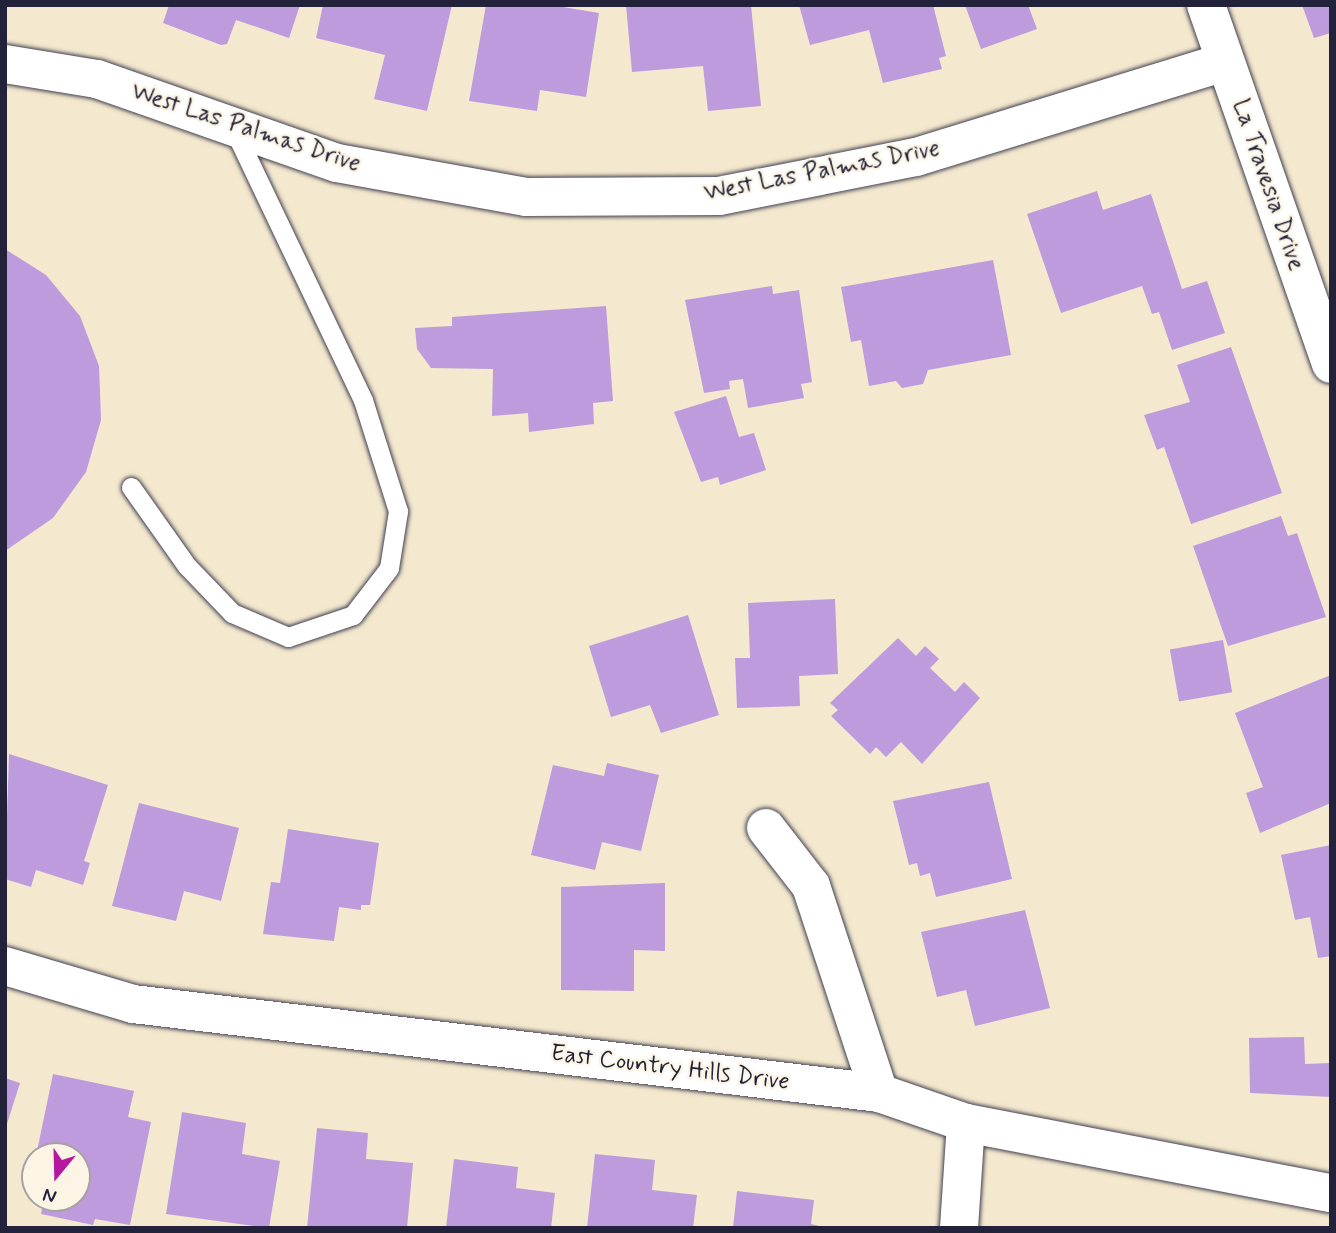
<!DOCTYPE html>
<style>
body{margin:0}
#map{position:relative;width:1336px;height:1233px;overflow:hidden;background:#f4e8ce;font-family:Mynerve,sans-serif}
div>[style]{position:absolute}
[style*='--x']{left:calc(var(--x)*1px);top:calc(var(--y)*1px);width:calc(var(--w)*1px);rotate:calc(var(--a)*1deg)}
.building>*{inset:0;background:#bd9bdd;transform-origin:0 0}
.roads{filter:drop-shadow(0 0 2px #424051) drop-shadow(0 0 2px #424051)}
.lane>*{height:19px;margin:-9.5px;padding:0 9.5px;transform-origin:9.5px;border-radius:9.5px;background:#fff}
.street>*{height:38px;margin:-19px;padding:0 19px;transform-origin:19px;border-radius:19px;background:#fff}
.secondary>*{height:38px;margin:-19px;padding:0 19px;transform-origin:19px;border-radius:19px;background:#fff}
span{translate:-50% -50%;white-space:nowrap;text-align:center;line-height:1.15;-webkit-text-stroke:5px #fcf5e5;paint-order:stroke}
.street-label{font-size:24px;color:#22223b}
.frame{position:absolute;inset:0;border:7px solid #22223b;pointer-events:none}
.north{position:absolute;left:21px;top:1142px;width:70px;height:70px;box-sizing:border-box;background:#fcf5e5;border:2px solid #a5a1a1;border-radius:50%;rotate:199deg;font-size:19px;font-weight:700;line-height:28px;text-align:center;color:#22223b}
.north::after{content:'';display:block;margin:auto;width:24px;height:32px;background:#b5179e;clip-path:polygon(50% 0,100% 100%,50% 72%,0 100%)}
</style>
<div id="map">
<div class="building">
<i style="clip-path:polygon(169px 5px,300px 5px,289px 38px,236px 20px,227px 44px,221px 45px,163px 23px)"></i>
<i style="clip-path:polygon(323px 5px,452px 5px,427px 111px,374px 99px,385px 55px,316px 38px)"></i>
<i style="clip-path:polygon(486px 5px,551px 5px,599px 13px,586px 97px,540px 90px,537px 111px,469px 101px)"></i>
<i style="clip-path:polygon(626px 5px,751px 5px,761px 106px,708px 111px,703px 66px,632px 72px)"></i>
<i style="clip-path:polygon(799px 5px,933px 5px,946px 56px,939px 58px,942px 69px,883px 83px,869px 30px,810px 45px)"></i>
<i style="clip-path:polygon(965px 5px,1028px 5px,1037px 29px,981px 49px)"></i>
<i style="clip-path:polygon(1302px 5px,1331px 5px,1331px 33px,1314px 38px)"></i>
<i style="clip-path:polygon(1097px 191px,1103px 210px,1151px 194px,1182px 289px,1207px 281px,1225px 333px,1172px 350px,1159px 312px,1152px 314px,1142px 286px,1061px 313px,1027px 214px)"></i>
<i style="clip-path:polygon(5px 249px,46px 275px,80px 316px,99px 366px,101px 420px,86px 472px,53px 518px,5px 551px)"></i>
<i style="clip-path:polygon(993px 260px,1011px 355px,928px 370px,923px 384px,902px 388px,896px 381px,869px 386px,861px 340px,851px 342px,841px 287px)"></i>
<i style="clip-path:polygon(772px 286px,773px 294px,799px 290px,812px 382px,801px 384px,804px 398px,748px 408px,743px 379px,729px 381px,730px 389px,704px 393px,685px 300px)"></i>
<i style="clip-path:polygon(606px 306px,613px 401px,593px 403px,594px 424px,529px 432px,528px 413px,492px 416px,493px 369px,431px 368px,417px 349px,415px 328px,452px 326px,452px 317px)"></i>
<i style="clip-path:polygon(1231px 347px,1282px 493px,1191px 524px,1164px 447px,1157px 450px,1144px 415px,1190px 402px,1177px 365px)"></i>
<i style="clip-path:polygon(726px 396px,739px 437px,754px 433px,766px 470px,720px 485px,718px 477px,701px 482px,674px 412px)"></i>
<i style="clip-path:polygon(1281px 516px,1288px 536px,1297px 533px,1326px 617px,1228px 646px,1193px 546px)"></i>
<i style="clip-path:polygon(835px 599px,838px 674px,799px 676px,800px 706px,737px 708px,735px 658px,750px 658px,748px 603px)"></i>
<i style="clip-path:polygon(688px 615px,719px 715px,661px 733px,650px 705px,611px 717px,589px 646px)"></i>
<i style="clip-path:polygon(898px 638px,916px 656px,925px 646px,939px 659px,930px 668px,955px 692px,964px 682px,980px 698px,922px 764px,901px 742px,886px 757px,876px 747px,870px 754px,831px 716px,838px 710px,830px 703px)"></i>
<i style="left:1223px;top:640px;width:53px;height:54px;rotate:80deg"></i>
<i style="clip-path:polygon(1331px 675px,1331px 803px,1260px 833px,1246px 793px,1263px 787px,1235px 713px)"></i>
<i style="clip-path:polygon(9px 754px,108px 785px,84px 861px,90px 863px,83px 885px,36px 870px,31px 887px,5px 879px)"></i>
<i style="clip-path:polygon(607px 763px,659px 775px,641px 851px,602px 842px,595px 870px,531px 855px,553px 765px,604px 776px)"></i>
<i style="clip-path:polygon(989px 782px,1012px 879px,936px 897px,930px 873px,920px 876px,917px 863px,909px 865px,893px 801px)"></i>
<i style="clip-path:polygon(139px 803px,239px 828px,221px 901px,184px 891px,176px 921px,112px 906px)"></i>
<i style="clip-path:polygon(288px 829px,379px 843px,370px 905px,361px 905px,361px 910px,339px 907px,334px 941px,263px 934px,271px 882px,280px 883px)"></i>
<i style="clip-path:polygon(1331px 845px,1331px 956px,1318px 958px,1310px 917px,1295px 920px,1281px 855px)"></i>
<i style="clip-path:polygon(665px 883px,665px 951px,634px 950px,634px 991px,561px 990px,561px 887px)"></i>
<i style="clip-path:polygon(1025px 910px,1050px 1008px,975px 1026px,966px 990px,937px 997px,921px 932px)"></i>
<i style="clip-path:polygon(1304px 1037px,1305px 1064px,1331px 1063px,1331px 1097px,1250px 1093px,1249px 1038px)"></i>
<i style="clip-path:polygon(53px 1074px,134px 1091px,128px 1117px,151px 1122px,130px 1225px,95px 1219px,93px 1225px,41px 1214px,44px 1198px,77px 1198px,77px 1156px,36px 1156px)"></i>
<i style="clip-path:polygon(5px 1078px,20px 1083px,6px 1127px,5px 1127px)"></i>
<i style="clip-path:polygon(182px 1112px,246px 1123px,242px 1154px,280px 1161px,269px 1228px,166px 1214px)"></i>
<i style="clip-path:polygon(317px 1128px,368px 1133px,366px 1159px,413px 1163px,407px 1228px,307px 1228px)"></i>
<i style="clip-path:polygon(595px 1154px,655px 1160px,652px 1190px,697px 1195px,693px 1228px,587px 1228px)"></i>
<i style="clip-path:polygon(454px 1159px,518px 1167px,516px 1188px,555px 1193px,551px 1228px,446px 1228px)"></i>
<i style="clip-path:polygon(737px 1191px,814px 1200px,811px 1224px,827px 1228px,733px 1228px)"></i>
</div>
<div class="roads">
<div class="lane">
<i style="--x:131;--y:487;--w:97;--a:54.7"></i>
<i style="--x:187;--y:566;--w:65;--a:46.2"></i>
<i style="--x:232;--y:613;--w:61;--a:23.2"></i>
<i style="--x:288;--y:637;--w:69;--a:-18.7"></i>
<i style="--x:353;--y:615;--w:59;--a:-52.5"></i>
<i style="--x:389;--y:568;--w:58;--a:-81"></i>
<i style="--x:398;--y:511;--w:116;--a:-107.5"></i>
<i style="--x:363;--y:400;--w:301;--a:-115.5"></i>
</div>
<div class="street">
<i style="--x:1206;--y:5;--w:380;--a:70.8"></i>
<i style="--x:766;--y:828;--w:73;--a:52.2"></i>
<i style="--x:811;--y:886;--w:218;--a:71.8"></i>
<i style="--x:5;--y:966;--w:134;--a:16.5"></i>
<i style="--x:133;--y:1004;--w:751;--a:6.8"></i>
<i style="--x:879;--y:1093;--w:92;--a:19"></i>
<i style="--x:966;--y:1123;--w:372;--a:10.9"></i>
<i style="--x:959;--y:1228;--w:105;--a:-86.2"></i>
</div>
<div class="secondary">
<i style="--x:5;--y:64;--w:93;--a:9.3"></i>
<i style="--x:97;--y:79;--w:254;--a:19.3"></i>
<i style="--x:337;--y:163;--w:192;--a:10.2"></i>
<i style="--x:526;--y:197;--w:193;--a:-0.3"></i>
<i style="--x:719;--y:196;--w:201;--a:-11.2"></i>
<i style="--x:916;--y:157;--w:323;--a:-17.1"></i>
</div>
</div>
<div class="street-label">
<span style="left:246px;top:128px;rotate:18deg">West Las Palmas Drive</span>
<span style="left:822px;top:171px;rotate:-11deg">West Las Palmas Drive</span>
<span style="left:1268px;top:185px;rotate:71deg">La Travesia Drive</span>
<span style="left:670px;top:1068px;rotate:7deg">East Country Hills Drive</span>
</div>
<div class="frame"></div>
<div class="north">N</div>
</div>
